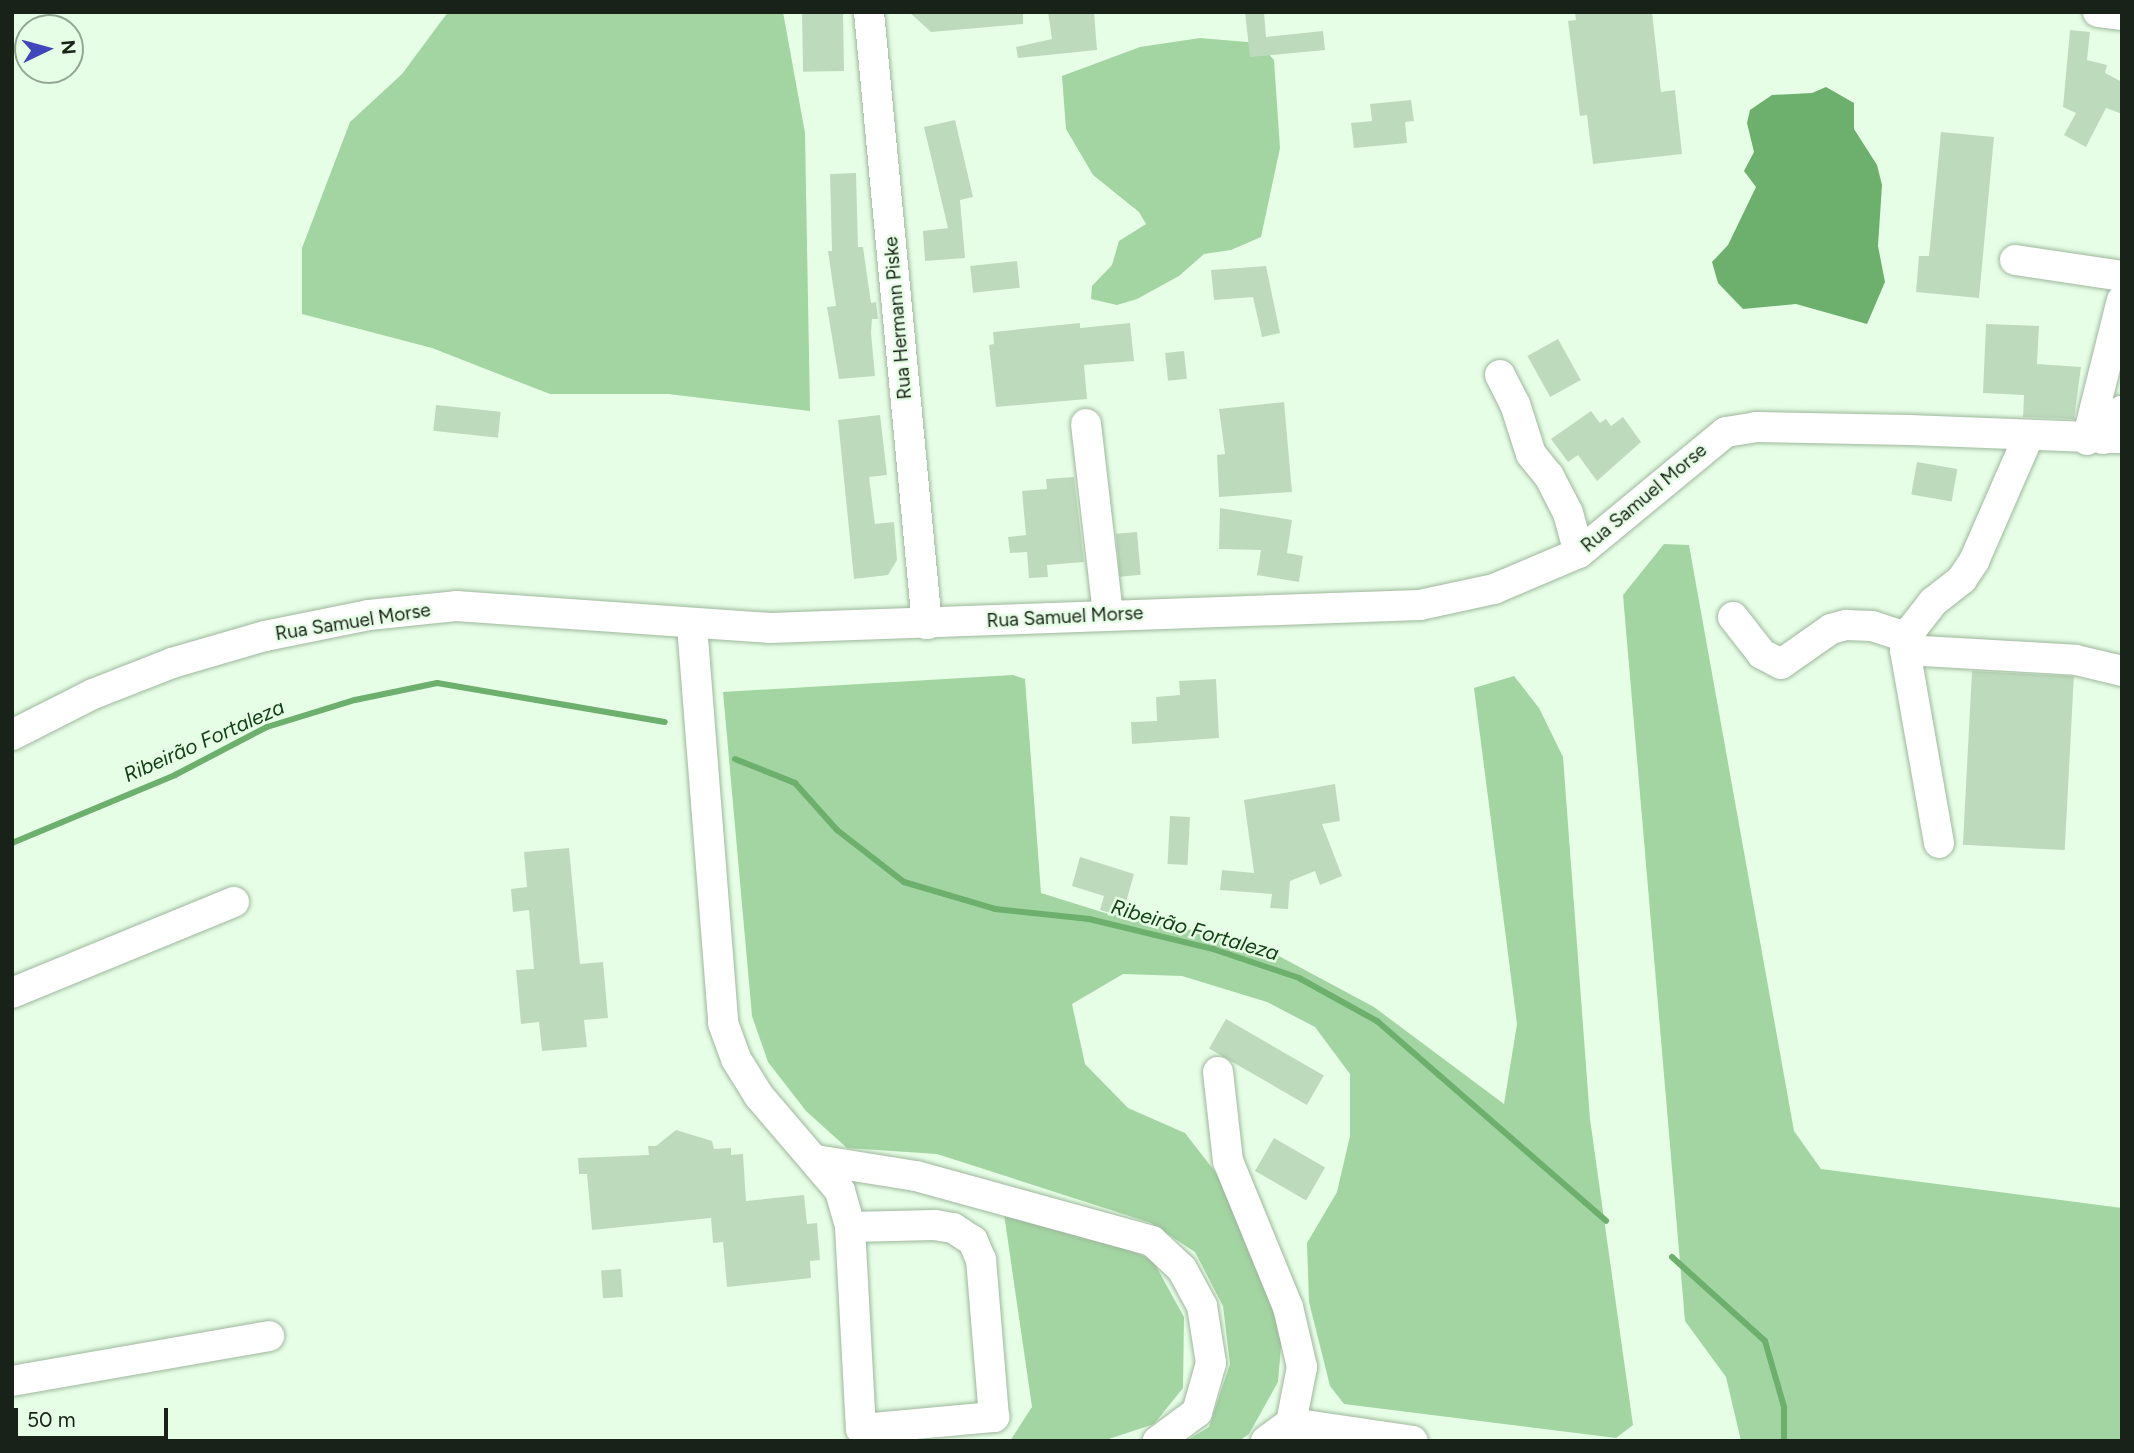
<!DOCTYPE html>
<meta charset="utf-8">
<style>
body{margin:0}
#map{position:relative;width:2134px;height:1453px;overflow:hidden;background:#e7fee6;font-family:Figtree,sans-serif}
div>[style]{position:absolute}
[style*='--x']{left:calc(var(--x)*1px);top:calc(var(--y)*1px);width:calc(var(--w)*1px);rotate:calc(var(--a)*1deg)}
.green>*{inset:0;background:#a3d5a2}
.water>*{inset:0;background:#6daf6d}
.stream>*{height:6px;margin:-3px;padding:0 3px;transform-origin:3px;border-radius:3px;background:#6daf6d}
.building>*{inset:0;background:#bedabd;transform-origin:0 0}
.roads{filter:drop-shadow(0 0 2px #9db79c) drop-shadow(0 0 2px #9db79c)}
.minor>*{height:30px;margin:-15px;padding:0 15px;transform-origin:15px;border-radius:15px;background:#fff}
span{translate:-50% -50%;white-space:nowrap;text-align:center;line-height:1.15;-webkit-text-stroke:5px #e7fee6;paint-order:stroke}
.street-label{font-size:19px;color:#182218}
.water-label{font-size:21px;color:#114014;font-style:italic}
.frame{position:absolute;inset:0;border:14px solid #182218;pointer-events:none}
.north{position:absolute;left:14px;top:14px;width:70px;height:70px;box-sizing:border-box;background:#e7fee6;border:2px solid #94a694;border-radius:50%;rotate:85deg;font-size:19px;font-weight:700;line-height:28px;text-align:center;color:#182218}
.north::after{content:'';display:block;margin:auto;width:24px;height:32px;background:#4146ba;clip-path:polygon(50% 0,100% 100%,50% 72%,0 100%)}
.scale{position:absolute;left:14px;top:1408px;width:154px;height:32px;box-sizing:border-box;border:4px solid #182218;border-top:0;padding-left:9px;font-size:21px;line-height:24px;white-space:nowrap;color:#182218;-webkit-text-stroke:5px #e7fee6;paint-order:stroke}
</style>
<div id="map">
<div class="green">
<i style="clip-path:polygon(448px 12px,783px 12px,805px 133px,810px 411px,668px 394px,550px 394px,432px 348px,302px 314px,302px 248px,350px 122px,402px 74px)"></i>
<i style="clip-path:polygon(1200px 38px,1259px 43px,1274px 60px,1280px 148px,1261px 237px,1231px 250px,1204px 254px,1179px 276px,1137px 299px,1117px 305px,1091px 299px,1092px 286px,1112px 265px,1119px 241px,1146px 224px,1139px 212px,1093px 175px,1066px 129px,1062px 76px,1140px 47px)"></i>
<i style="clip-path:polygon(1664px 544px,1689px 545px,1794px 1131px,1821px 1169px,2122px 1208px,2122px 1441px,1741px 1441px,1726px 1377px,1685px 1321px,1623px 595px)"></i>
<i style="clip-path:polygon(1013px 675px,1025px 679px,1041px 893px,1105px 913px,1253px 942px,1374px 1007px,1504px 1104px,1517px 1024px,1474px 688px,1514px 676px,1539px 708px,1563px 757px,1590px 1119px,1633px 1425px,1616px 1438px,1344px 1404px,1330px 1386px,1309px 1302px,1307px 1243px,1337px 1192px,1350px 1136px,1350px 1074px,1315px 1027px,1267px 1002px,1182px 976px,1123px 974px,1072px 1004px,1085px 1064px,1128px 1108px,1185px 1133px,1240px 1204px,1283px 1322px,1278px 1382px,1249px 1434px,1239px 1441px,1186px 1441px,1209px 1427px,1230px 1364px,1223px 1306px,1195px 1252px,1151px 1223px,937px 1154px,847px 1148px,806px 1111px,768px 1062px,752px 1016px,723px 692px)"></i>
<i style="clip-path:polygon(1004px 1214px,1093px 1237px,1152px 1259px,1184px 1317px,1183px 1388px,1154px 1424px,1103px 1441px,1010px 1441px,1032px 1407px)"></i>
</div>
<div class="water">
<i style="clip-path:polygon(1826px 87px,1854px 103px,1854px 129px,1877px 165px,1882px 185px,1878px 246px,1885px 282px,1867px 324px,1796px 304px,1743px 309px,1718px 283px,1712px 262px,1728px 245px,1756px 187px,1744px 171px,1754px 152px,1747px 123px,1750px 110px,1772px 95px,1812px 93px)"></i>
</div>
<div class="stream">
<i style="--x:735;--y:759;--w:65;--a:21.8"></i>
<i style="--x:795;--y:783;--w:63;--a:48.2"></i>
<i style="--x:837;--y:830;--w:85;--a:37.8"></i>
<i style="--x:904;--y:882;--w:95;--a:16.5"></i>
<i style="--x:995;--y:909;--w:95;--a:6.1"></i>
<i style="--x:1089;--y:919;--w:128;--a:13.6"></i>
<i style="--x:1213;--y:949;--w:91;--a:18.6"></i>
<i style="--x:1299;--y:978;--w:89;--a:28.9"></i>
<i style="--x:1377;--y:1021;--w:304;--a:41.1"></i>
<i style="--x:12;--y:843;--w:177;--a:-22.6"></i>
<i style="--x:175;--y:775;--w:104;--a:-27.6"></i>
<i style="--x:267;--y:727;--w:92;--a:-17.1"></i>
<i style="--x:355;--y:700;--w:84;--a:-11.7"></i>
<i style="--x:437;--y:683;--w:231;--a:9.7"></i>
<i style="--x:1672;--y:1257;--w:125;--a:42.1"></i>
<i style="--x:1765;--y:1341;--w:69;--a:73.9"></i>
<i style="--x:1784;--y:1407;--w:34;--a:90"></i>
</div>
<div class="building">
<i style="left:843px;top:12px;width:59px;height:41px;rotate:89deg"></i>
<i style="clip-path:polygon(909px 12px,1023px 12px,1023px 24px,931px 32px)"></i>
<i style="clip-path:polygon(1048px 12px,1094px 12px,1097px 50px,1018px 58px,1016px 47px,1052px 39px)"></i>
<i style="clip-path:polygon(1245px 12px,1264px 12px,1266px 37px,1323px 31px,1325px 50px,1250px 57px)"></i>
<i style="clip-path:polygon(1575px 12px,1652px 12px,1661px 92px,1675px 90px,1682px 154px,1593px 164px,1587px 115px,1580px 116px,1568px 21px,1576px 20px)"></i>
<i style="clip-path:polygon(2070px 30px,2090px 32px,2087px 60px,2107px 65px,2105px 73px,2122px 82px,2122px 114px,2106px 108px,2086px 147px,2064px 135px,2076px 113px,2063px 107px)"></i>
<i style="clip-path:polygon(1411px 100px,1414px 121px,1405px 122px,1407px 143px,1354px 148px,1351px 123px,1372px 121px,1370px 104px)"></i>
<i style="clip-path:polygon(955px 120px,973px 197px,960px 200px,965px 258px,925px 261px,923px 231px,948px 228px,924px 127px)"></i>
<i style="clip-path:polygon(1941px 132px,1994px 137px,1979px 298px,1916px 292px,1919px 256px,1929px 256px)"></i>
<i style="clip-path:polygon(856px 173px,858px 247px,863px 247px,871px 303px,876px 302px,878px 319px,872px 319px,871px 333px,875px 376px,839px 379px,827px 307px,836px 306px,828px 251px,832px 251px,830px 174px)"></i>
<i style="left:1017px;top:261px;width:27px;height:47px;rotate:84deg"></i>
<i style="clip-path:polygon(1266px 266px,1280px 333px,1262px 337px,1253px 297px,1214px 300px,1211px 270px)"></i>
<i style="clip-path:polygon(1080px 323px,1080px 328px,1130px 323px,1134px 361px,1084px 365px,1087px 399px,996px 407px,989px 345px,994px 344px,993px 332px)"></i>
<i style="clip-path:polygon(1986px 324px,2039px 326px,2037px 364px,2081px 367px,2074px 419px,2023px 417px,2024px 395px,1983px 393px)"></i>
<i style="left:1558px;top:339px;width:47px;height:35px;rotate:61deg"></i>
<i style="left:1184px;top:351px;width:28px;height:19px;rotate:84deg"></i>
<i style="clip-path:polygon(1284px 402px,1292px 492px,1219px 497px,1217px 455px,1225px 454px,1219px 409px)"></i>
<i style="left:436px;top:405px;width:65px;height:26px;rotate:6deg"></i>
<i style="clip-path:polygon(1591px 411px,1600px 423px,1606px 419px,1611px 426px,1623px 417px,1641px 442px,1597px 481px,1578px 455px,1568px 462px,1551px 439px)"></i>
<i style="clip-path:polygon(880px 415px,887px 475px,869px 477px,875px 524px,894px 522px,897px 560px,888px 575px,854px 579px,838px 420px)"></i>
<i style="left:1917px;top:462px;width:41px;height:33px;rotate:10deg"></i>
<i style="clip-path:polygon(1074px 477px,1084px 562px,1047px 565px,1048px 577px,1029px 578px,1027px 552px,1010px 553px,1008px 537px,1026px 535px,1022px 491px,1047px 489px,1046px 479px)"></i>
<i style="clip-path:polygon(1220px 508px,1292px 520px,1287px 553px,1303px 556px,1299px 582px,1257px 575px,1261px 550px,1219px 549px)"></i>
<i style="left:1137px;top:532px;width:43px;height:21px;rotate:85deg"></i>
<i style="left:1972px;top:671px;width:102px;height:174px;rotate:3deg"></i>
<i style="clip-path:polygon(1216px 679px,1219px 738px,1132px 744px,1131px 722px,1157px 721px,1156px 697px,1180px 695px,1179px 681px)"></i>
<i style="clip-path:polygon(1335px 784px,1340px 821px,1322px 824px,1342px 876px,1320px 885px,1315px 871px,1290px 881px,1288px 909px,1270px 908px,1272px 894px,1220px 890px,1222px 870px,1254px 873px,1244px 800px)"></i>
<i style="left:1170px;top:816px;width:20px;height:48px;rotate:3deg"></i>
<i style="clip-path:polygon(569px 848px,580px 964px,603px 962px,608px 1018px,584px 1020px,587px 1047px,542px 1051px,539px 1022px,521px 1024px,516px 970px,534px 969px,529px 910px,513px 912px,511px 889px,527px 887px,524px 852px)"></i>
<i style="clip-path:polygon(1080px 857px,1134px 874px,1122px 916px,1100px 910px,1104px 896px,1072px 886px)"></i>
<i style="left:1226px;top:1019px;width:113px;height:34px;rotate:30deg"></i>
<i style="clip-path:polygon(676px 1130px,712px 1141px,714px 1149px,731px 1148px,731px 1155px,743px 1154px,746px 1201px,804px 1195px,807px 1224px,817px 1223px,820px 1260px,810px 1261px,811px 1278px,727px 1287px,723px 1242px,713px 1243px,711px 1218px,592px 1230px,587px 1174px,579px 1174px,578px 1158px,649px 1155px,648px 1146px,656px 1146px)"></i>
<i style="left:1274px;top:1138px;width:59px;height:38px;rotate:30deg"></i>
<i style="left:621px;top:1269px;width:28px;height:20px;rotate:86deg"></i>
</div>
<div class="roads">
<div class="minor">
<i style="--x:869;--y:12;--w:615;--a:84.59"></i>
<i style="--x:2098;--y:12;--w:24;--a:7"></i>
<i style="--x:2015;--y:260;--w:108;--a:8.5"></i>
<i style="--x:1500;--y:375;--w:33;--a:63"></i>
<i style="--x:1515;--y:404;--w:52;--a:72.3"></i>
<i style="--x:1531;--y:454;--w:28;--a:51"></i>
<i style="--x:1549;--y:476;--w:42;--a:62.8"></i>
<i style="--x:1568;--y:513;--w:41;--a:74.6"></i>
<i style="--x:1086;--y:424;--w:192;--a:83.4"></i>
<i style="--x:2103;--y:439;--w:34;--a:-56"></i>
<i style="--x:2087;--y:440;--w:144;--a:-76"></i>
<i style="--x:1733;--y:617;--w:47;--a:51.9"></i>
<i style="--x:1762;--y:654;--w:21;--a:28"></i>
<i style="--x:1781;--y:664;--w:61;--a:-35"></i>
<i style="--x:1831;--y:629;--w:16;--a:-15"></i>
<i style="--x:1846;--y:625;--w:26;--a:2"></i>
<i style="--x:1872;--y:626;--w:39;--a:18"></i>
<i style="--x:692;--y:625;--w:399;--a:85.5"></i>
<i style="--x:723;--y:1023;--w:38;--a:70"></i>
<i style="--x:736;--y:1059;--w:44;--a:58.1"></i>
<i style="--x:759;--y:1096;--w:125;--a:49.5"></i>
<i style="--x:840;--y:1191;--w:37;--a:74"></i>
<i style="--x:850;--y:1227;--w:202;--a:86.9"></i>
<i style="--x:861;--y:1429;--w:134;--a:-5.2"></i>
<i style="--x:994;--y:1417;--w:158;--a:-94.7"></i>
<i style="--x:981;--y:1260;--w:21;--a:-113"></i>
<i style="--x:973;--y:1241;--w:24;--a:-147"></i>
<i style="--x:953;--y:1228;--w:18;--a:-171"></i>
<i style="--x:935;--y:1225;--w:85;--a:178.7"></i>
<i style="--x:1905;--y:650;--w:171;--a:3.3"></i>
<i style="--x:2076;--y:660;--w:47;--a:13.4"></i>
<i style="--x:12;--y:735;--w:91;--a:-26.8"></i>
<i style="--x:93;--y:694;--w:85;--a:-21.4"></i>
<i style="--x:172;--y:663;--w:97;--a:-16.2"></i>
<i style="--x:265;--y:636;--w:106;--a:-11.4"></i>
<i style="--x:369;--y:615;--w:87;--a:-5.9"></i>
<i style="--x:456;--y:606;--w:315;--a:4"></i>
<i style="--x:770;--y:628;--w:650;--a:-2.03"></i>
<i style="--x:1420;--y:605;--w:76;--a:-12.2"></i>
<i style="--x:1494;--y:589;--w:92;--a:-23"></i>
<i style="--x:1579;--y:553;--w:190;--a:-39.5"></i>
<i style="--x:1726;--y:432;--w:30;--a:-9"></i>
<i style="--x:1756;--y:427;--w:153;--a:1.1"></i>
<i style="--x:1909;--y:430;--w:213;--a:2.2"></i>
<i style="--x:1939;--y:843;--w:196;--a:-100"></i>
<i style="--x:1905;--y:650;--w:22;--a:-72"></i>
<i style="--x:1912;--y:629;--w:34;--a:-52"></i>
<i style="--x:1933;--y:602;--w:37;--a:-38"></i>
<i style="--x:1962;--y:579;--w:22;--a:-56"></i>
<i style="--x:1974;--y:561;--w:137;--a:-66.4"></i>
<i style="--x:12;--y:993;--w:240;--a:-22.3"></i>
<i style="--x:1218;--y:1072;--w:90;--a:83.6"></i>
<i style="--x:1228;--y:1161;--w:158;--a:67.7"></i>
<i style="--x:1288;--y:1307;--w:62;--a:76.9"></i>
<i style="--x:1302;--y:1367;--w:57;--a:101.1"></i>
<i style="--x:1291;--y:1423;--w:31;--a:144"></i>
<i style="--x:816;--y:1160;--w:101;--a:9.1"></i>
<i style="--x:916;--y:1176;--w:245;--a:15.4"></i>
<i style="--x:1152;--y:1241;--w:41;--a:43"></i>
<i style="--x:1182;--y:1269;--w:42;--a:61.6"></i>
<i style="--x:1202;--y:1306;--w:58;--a:81"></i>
<i style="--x:1211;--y:1363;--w:51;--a:105.9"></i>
<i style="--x:1197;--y:1412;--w:49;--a:143.4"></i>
<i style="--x:12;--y:1381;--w:261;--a:-9.9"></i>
<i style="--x:1291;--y:1423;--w:123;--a:8.4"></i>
</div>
</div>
<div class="street-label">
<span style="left:898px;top:318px;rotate:-95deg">Rua Hermann Piske</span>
<span style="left:1644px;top:498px;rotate:-40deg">Rua Samuel Morse</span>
<span style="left:1065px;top:617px;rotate:-3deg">Rua Samuel Morse</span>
<span style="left:353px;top:622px;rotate:-9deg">Rua Samuel Morse</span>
</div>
<div class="water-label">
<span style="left:204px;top:741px;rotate:-24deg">Ribeirão Fortaleza</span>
<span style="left:1195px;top:930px;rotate:16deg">Ribeirão Fortaleza</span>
</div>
<div class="frame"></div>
<div class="north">N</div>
<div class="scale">50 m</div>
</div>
